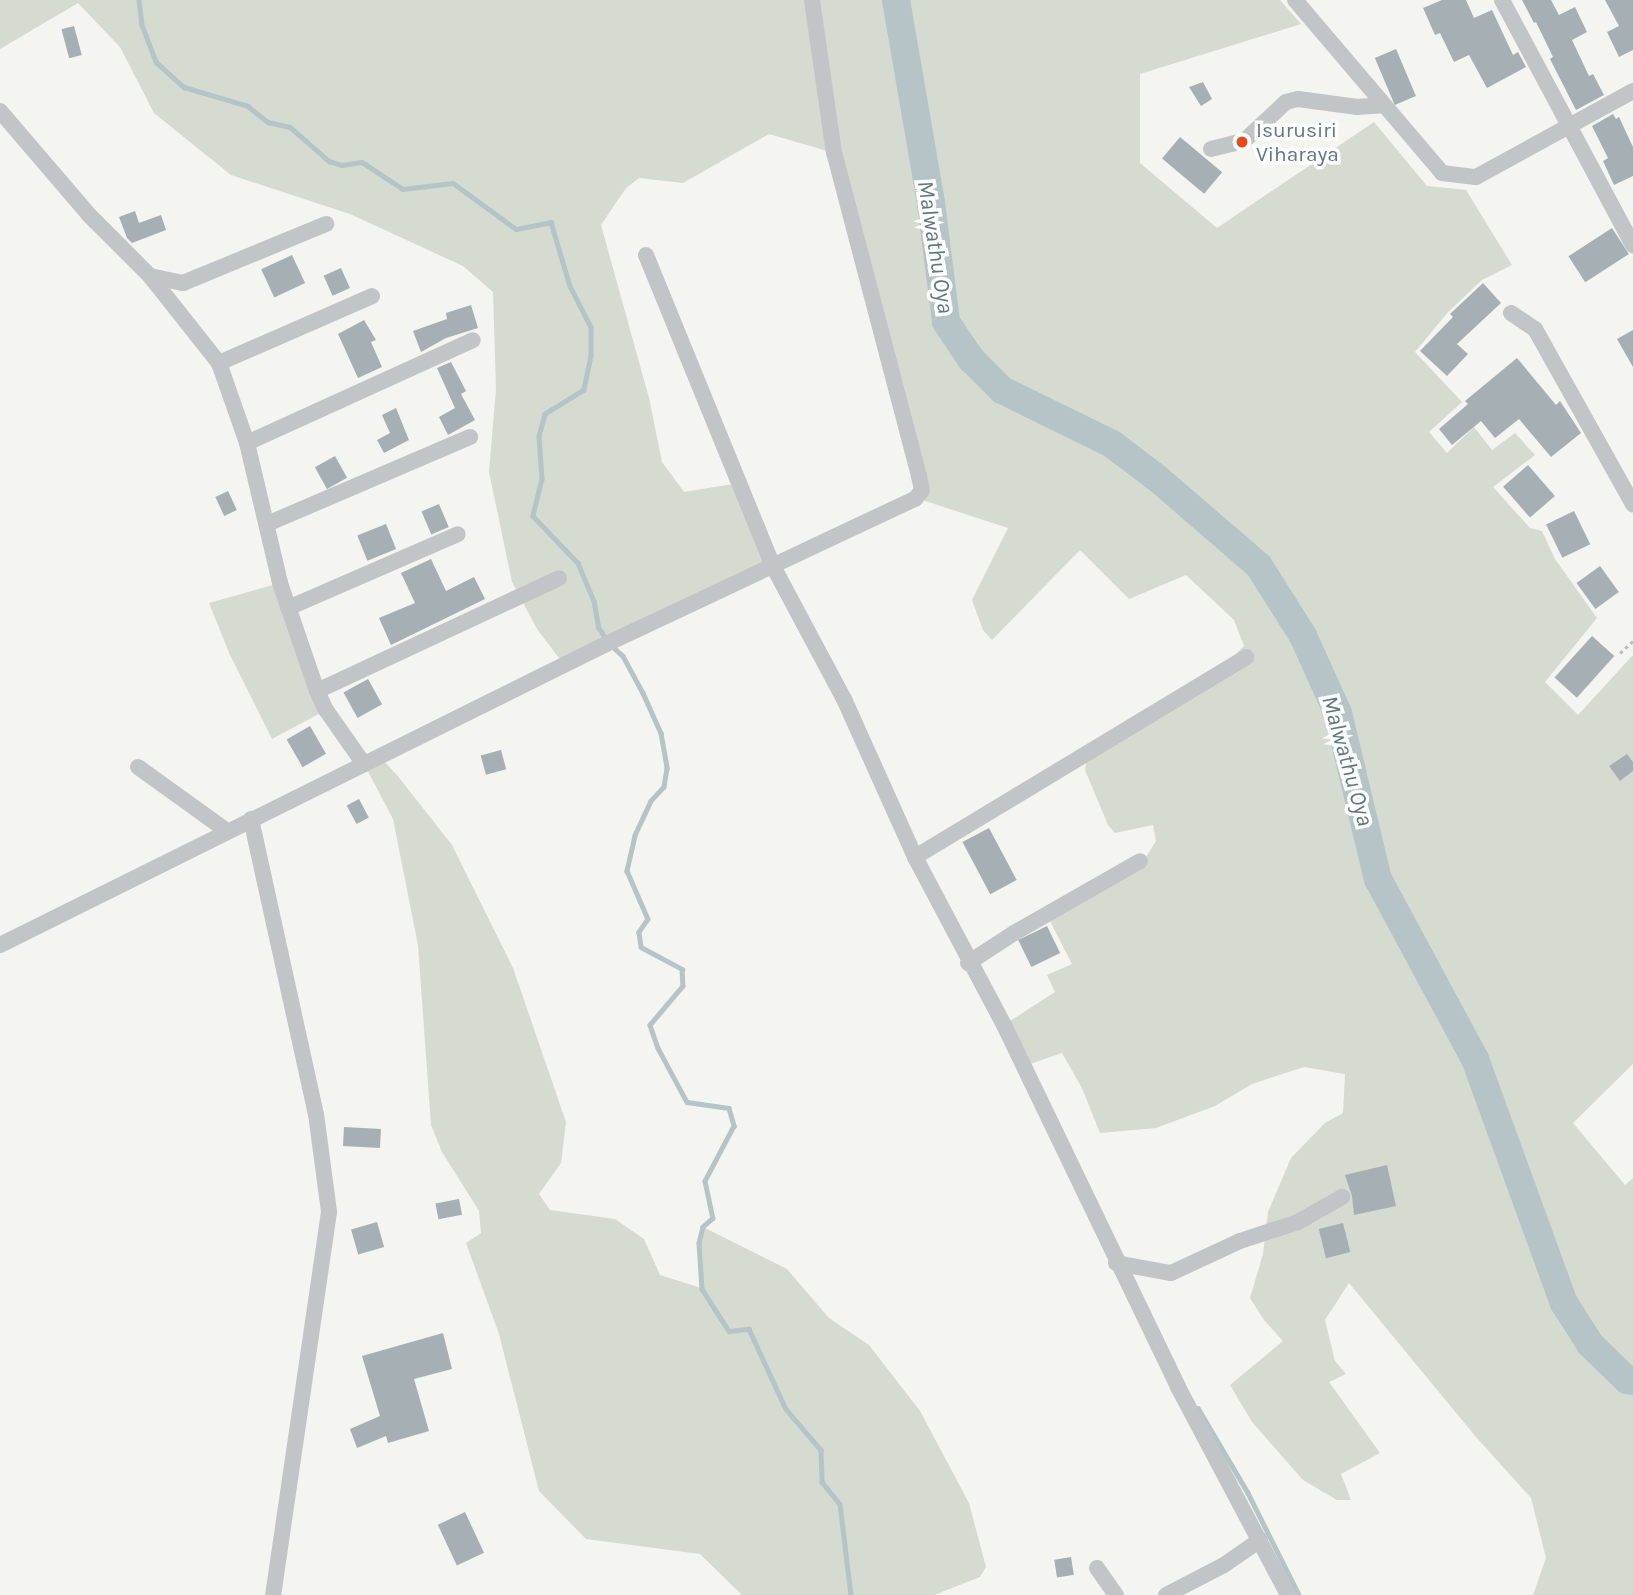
<!DOCTYPE html>
<style>
body{margin:0}
#map{position:relative;width:1633px;height:1595px;overflow:hidden;background:#f4f4f0;font-family:Karla,sans-serif}
div>[style]{position:absolute}
[style*='--x']{left:calc(var(--x)*1px);top:calc(var(--y)*1px);width:calc(var(--w)*1px);rotate:calc(var(--a)*1deg)}
.green>*{inset:0;background:#d5dbd1}
.stream>*{height:4.5px;margin:-2.25px;padding:0 2.25px;transform-origin:2.25px;border-radius:2.25px;background:#b6c4c7}
.river>*{height:28px;margin:-14px;padding:0 14px;transform-origin:14px;border-radius:14px;background:#b6c4c7}
.building>*{inset:0;background:#a6afb4;transform-origin:0 0}
.path>*{height:2.5px;margin-top:-1.25px;transform-origin:0;background:repeating-linear-gradient(90deg,#bbbdbf 0 3.5px,transparent 0 7px)}
.minor>*{height:16px;margin:-8px;padding:0 8px;transform-origin:8px;border-radius:8px;background:#c1c5c8}
.dots>*{width:19px;height:19px;translate:-50% -50%;box-sizing:border-box;border:4px solid #fff;border-radius:50%}
span{translate:-50% -50%;white-space:nowrap;text-align:center;line-height:1.15;-webkit-text-stroke:7px #fff;paint-order:stroke}
.poi-label{font-size:21px;color:#637482}
.left{translate:0 -50%;text-align:left}
.water-label{font-size:23px;color:#5f777f;font-style:italic}
</style>
<div id="map">
<div class="green">
<i style="clip-path:polygon(0 0,1280px 0,1301px 24px,1140px 74px,1140px 163px,1217px 228px,1374px 122px,1427px 186px,1466px 190px,1512px 265px,1482px 280px,1448px 312px,1415px 352px,1462px 402px,1429px 432px,1447px 453px,1474px 427px,1492px 450px,1515px 433px,1535px 455px,1493px 487px,1530px 528px,1542px 531px,1555px 559px,1597px 618px,1545px 682px,1578px 715px,1633px 655px,1633px 1064px,1573px 1123px,1625px 1185px,1633px 1178px,1633px 1595px,1533px 1595px,1546px 1558px,1531px 1498px,1476px 1437px,1349px 1283px,1325px 1320px,1335px 1361px,1346px 1374px,1329px 1382px,1380px 1453px,1341px 1474px,1351px 1500px,1337px 1500px,1303px 1480px,1252px 1422px,1230px 1385px,1283px 1341px,1264px 1320px,1250px 1298px,1263px 1254px,1268px 1212px,1291px 1158px,1325px 1123px,1343px 1113px,1345px 1074px,1304px 1067px,1252px 1084px,1215px 1106px,1156px 1128px,1100px 1133px,1082px 1088px,1062px 1053px,1024px 1066px,1004px 1025px,1055px 992px,1047px 975px,1072px 964px,1048px 917px,1143px 862px,1156px 841px,1153px 825px,1115px 833px,1108px 825px,1085px 770px,1087px 758px,1220px 669px,1244px 646px,1234px 620px,1186px 575px,1129px 599px,1080px 550px,992px 640px,983px 630px,972px 600px,1008px 528px,916px 498px,922px 490px,834px 153px,769px 134px,683px 183px,639px 178px,626px 188px,601px 225px,649px 398px,662px 462px,684px 492px,739px 483px,774px 568px,565px 666px,537px 629px,512px 582px,489px 472px,496px 389px,493px 292px,463px 266px,350px 214px,231px 175px,154px 113px,120px 47px,78px 3px,0 49px)"></i>
<i style="clip-path:polygon(280px 583px,326px 710px,272px 739px,230px 655px,209px 603px)"></i>
<i style="clip-path:polygon(379px 756px,397px 775px,452px 845px,513px 968px,566px 1122px,561px 1163px,539px 1194px,550px 1210px,615px 1219px,644px 1239px,660px 1275px,701px 1288px,698px 1265px,703px 1227px,787px 1269px,829px 1318px,869px 1345px,920px 1411px,969px 1503px,986px 1567px,980px 1577px,934px 1595px,742px 1595px,700px 1554px,586px 1539px,539px 1491px,499px 1334px,466px 1243px,481px 1233px,479px 1211px,442px 1152px,431px 1125px,418px 945px,393px 819px,364px 764px)"></i>
</div>
<div class="stream">
<i style="--x:139;--y:0;--w:25;--a:83"></i>
<i style="--x:142;--y:25;--w:40;--a:69"></i>
<i style="--x:156;--y:62;--w:38;--a:42"></i>
<i style="--x:184;--y:87;--w:67;--a:16.5"></i>
<i style="--x:248;--y:106;--w:26;--a:39"></i>
<i style="--x:268;--y:122;--w:23;--a:13"></i>
<i style="--x:290;--y:127;--w:52;--a:41.1"></i>
<i style="--x:329;--y:161;--w:13;--a:18"></i>
<i style="--x:341;--y:165;--w:21;--a:-8"></i>
<i style="--x:362;--y:162;--w:49;--a:33.4"></i>
<i style="--x:403;--y:189;--w:50;--a:-6.8"></i>
<i style="--x:453;--y:183;--w:78;--a:36.1"></i>
<i style="--x:516;--y:229;--w:36;--a:-11"></i>
<i style="--x:551;--y:222;--w:67;--a:73.5"></i>
<i style="--x:570;--y:286;--w:46;--a:62.9"></i>
<i style="--x:591;--y:327;--w:29;--a:90"></i>
<i style="--x:591;--y:356;--w:35;--a:102"></i>
<i style="--x:584;--y:390;--w:46;--a:148.4"></i>
<i style="--x:545;--y:414;--w:23;--a:105"></i>
<i style="--x:539;--y:436;--w:43;--a:86"></i>
<i style="--x:542;--y:479;--w:38;--a:104"></i>
<i style="--x:533;--y:516;--w:65;--a:46.2"></i>
<i style="--x:578;--y:563;--w:41;--a:67.2"></i>
<i style="--x:594;--y:601;--w:27;--a:80"></i>
<i style="--x:599;--y:628;--w:14;--a:56"></i>
<i style="--x:613;--y:647;--w:13;--a:42"></i>
<i style="--x:623;--y:656;--w:42;--a:61.6"></i>
<i style="--x:643;--y:693;--w:44;--a:65.8"></i>
<i style="--x:661;--y:733;--w:36;--a:80"></i>
<i style="--x:667;--y:768;--w:19;--a:99"></i>
<i style="--x:664;--y:787;--w:19;--a:133"></i>
<i style="--x:651;--y:801;--w:38;--a:115"></i>
<i style="--x:635;--y:836;--w:36;--a:103"></i>
<i style="--x:627;--y:871;--w:52;--a:66.4"></i>
<i style="--x:648;--y:919;--w:16;--a:125"></i>
<i style="--x:639;--y:932;--w:15;--a:82"></i>
<i style="--x:641;--y:947;--w:47;--a:28.2"></i>
<i style="--x:682;--y:969;--w:17;--a:87"></i>
<i style="--x:683;--y:986;--w:51;--a:130.2"></i>
<i style="--x:650;--y:1025;--w:24;--a:71"></i>
<i style="--x:658;--y:1048;--w:61;--a:61.8"></i>
<i style="--x:687;--y:1102;--w:42;--a:8.1"></i>
<i style="--x:729;--y:1108;--w:19;--a:74"></i>
<i style="--x:734;--y:1126;--w:62;--a:117.8"></i>
<i style="--x:705;--y:1181;--w:38;--a:78"></i>
<i style="--x:713;--y:1218;--w:13;--a:138"></i>
<i style="--x:703;--y:1227;--w:16;--a:104"></i>
<i style="--x:699;--y:1243;--w:46;--a:86.3"></i>
<i style="--x:702;--y:1289;--w:50;--a:57.3"></i>
<i style="--x:729;--y:1331;--w:20;--a:-6"></i>
<i style="--x:749;--y:1329;--w:88;--a:65.2"></i>
<i style="--x:786;--y:1409;--w:54;--a:49.5"></i>
<i style="--x:821;--y:1450;--w:32;--a:88"></i>
<i style="--x:822;--y:1482;--w:28;--a:51"></i>
<i style="--x:840;--y:1504;--w:92;--a:83.1"></i>
<i style="--x:1198;--y:1408;--w:99;--a:59.5"></i>
<i style="--x:1248;--y:1493;--w:114;--a:63.4"></i>
</div>
<div class="river">
<i style="--x:896;--y:0;--w:206;--a:80.2"></i>
<i style="--x:931;--y:203;--w:120;--a:82.8"></i>
<i style="--x:946;--y:322;--w:45;--a:56"></i>
<i style="--x:971;--y:359;--w:44;--a:45"></i>
<i style="--x:1002;--y:390;--w:123;--a:26.1"></i>
<i style="--x:1112;--y:444;--w:56;--a:37.1"></i>
<i style="--x:1157;--y:478;--w:135;--a:40.8"></i>
<i style="--x:1259;--y:566;--w:83;--a:57.8"></i>
<i style="--x:1303;--y:636;--w:85;--a:65.6"></i>
<i style="--x:1338;--y:713;--w:171;--a:76.5"></i>
<i style="--x:1378;--y:879;--w:204;--a:61.7"></i>
<i style="--x:1475;--y:1059;--w:260;--a:70"></i>
<i style="--x:1564;--y:1303;--w:49;--a:57.6"></i>
<i style="--x:1590;--y:1344;--w:52;--a:44.2"></i>
<i style="--x:1627;--y:1380;--w:6;--a:9"></i>
</div>
<div class="building">
<i style="clip-path:polygon(1442px 0,1466px 0,1474px 18px,1492px 10px,1513px 55px,1518px 52px,1526px 67px,1487px 88px,1469px 55px,1454px 62px,1440px 33px,1435px 35px,1423px 8px)"></i>
<i style="clip-path:polygon(1522px 0,1551px 0,1559px 15px,1575px 7px,1587px 32px,1572px 40px,1589px 76px,1593px 74px,1604px 95px,1576px 110px,1550px 59px,1553px 57px,1536px 22px,1534px 23px)"></i>
<i style="clip-path:polygon(1605px 0,1633px 0,1633px 50px,1619px 57px,1607px 32px,1619px 26px)"></i>
<i style="left:74px;top:26px;width:30px;height:13px;rotate:75deg"></i>
<i style="left:1396px;top:49px;width:51px;height:23px;rotate:67deg"></i>
<i style="clip-path:polygon(1203px 82px,1212px 99px,1201px 106px,1189px 87px)"></i>
<i style="clip-path:polygon(1613px 114px,1616px 119px,1619px 117px,1633px 147px,1633px 176px,1614px 185px,1603px 161px,1608px 158px,1592px 126px)"></i>
<i style="left:1180px;top:137px;width:55px;height:28px;rotate:40deg"></i>
<i style="clip-path:polygon(135px 211px,139px 223px,161px 215px,166px 230px,132px 243px,127px 238px,119px 217px)"></i>
<i style="left:1612px;top:228px;width:31px;height:52px;rotate:57deg"></i>
<i style="left:292px;top:255px;width:31px;height:34px;rotate:65deg"></i>
<i style="left:341px;top:268px;width:22px;height:19px;rotate:66deg"></i>
<i style="clip-path:polygon(1483px 283px,1501px 303px,1457px 344px,1468px 354px,1447px 376px,1420px 351px,1453px 317px,1450px 314px)"></i>
<i style="clip-path:polygon(471px 305px,478px 328px,446px 338px,421px 352px,413px 331px,447px 319px,446px 313px)"></i>
<i style="clip-path:polygon(364px 320px,376px 340px,371px 342px,382px 367px,358px 378px,338px 334px)"></i>
<i style="clip-path:polygon(1633px 330px,1633px 367px,1617px 339px)"></i>
<i style="clip-path:polygon(1517px 358px,1556px 405px,1560px 401px,1581px 433px,1551px 457px,1519px 419px,1495px 438px,1481px 421px,1452px 445px,1439px 429px,1468px 404px,1465px 401px)"></i>
<i style="clip-path:polygon(451px 362px,466px 391px,461px 394px,475px 420px,448px 435px,439px 417px,455px 408px,437px 368px)"></i>
<i style="clip-path:polygon(396px 408px,409px 440px,384px 453px,377px 440px,390px 433px,382px 415px)"></i>
<i style="left:335px;top:456px;width:25px;height:23px;rotate:61deg"></i>
<i style="left:1528px;top:465px;width:41px;height:33px;rotate:49deg"></i>
<i style="left:228px;top:491px;width:21px;height:14px;rotate:65deg"></i>
<i style="left:439px;top:504px;width:25px;height:19px;rotate:67deg"></i>
<i style="left:1574px;top:511px;width:37px;height:31px;rotate:64deg"></i>
<i style="left:386px;top:524px;width:27px;height:31px;rotate:68deg"></i>
<i style="clip-path:polygon(431px 559px,446px 591px,474px 577px,485px 599px,391px 645px,379px 618px,415px 603px,401px 573px)"></i>
<i style="left:1600px;top:566px;width:32px;height:29px;rotate:54deg"></i>
<i style="left:1592px;top:636px;width:30px;height:56px;rotate:42deg"></i>
<i style="left:368px;top:679px;width:29px;height:28px;rotate:61deg"></i>
<i style="left:310px;top:726px;width:32px;height:27px;rotate:60deg"></i>
<i style="left:501px;top:750px;width:20px;height:21px;rotate:75deg"></i>
<i style="clip-path:polygon(1627px 754px,1633px 762px,1633px 771px,1620px 781px,1609px 766px)"></i>
<i style="left:359px;top:799px;width:21px;height:14px;rotate:62deg"></i>
<i style="left:989px;top:828px;width:59px;height:30px;rotate:62deg"></i>
<i style="left:1047px;top:926px;width:30px;height:32px;rotate:64deg"></i>
<i style="left:344px;top:1127px;width:37px;height:19px;rotate:3deg"></i>
<i style="clip-path:polygon(1387px 1165px,1396px 1206px,1354px 1215px,1352px 1196px,1345px 1175px)"></i>
<i style="left:459px;top:1199px;width:16px;height:24px;rotate:79deg"></i>
<i style="left:377px;top:1222px;width:26px;height:27px;rotate:74deg"></i>
<i style="left:1343px;top:1223px;width:30px;height:25px;rotate:76deg"></i>
<i style="clip-path:polygon(443px 1333px,452px 1369px,414px 1379px,429px 1431px,388px 1443px,386px 1436px,357px 1448px,350px 1429px,380px 1416px,362px 1356px)"></i>
<i style="left:465px;top:1512px;width:45px;height:30px;rotate:65deg"></i>
<i style="left:1071px;top:1557px;width:18px;height:17px;rotate:81deg"></i>
</div>
<div class="path">
<i style="--x:1620;--y:653;--w:18;--a:-43"></i>
</div>
<div class="minor">
<i style="--x:1295;--y:0;--w:227;--a:49.6"></i>
<i style="--x:1442;--y:173;--w:34;--a:7"></i>
<i style="--x:1476;--y:177;--w:179;--a:-28.7"></i>
<i style="--x:1502;--y:0;--w:278;--a:61.9"></i>
<i style="--x:0;--y:111;--w:137;--a:49.4"></i>
<i style="--x:89;--y:215;--w:86;--a:45"></i>
<i style="--x:150;--y:276;--w:111;--a:51.6"></i>
<i style="--x:219;--y:363;--w:85;--a:70.7"></i>
<i style="--x:247;--y:443;--w:144;--a:76.7"></i>
<i style="--x:280;--y:583;--w:114;--a:71.1"></i>
<i style="--x:317;--y:691;--w:21;--a:65"></i>
<i style="--x:326;--y:710;--w:66;--a:54.9"></i>
<i style="--x:1211;--y:149;--w:34;--a:-14"></i>
<i style="--x:1244;--y:141;--w:57;--a:-42.9"></i>
<i style="--x:1286;--y:102;--w:12;--a:-14"></i>
<i style="--x:1298;--y:99;--w:60;--a:7.7"></i>
<i style="--x:1357;--y:107;--w:26;--a:-4"></i>
<i style="--x:646;--y:255;--w:338;--a:67.8"></i>
<i style="--x:774;--y:568;--w:149;--a:61.9"></i>
<i style="--x:844;--y:699;--w:173;--a:65.8"></i>
<i style="--x:915;--y:857;--w:190;--a:62.1"></i>
<i style="--x:1004;--y:1025;--w:402;--a:64.3"></i>
<i style="--x:1178;--y:1387;--w:235;--a:62.1"></i>
<i style="--x:150;--y:276;--w:34;--a:12"></i>
<i style="--x:183;--y:283;--w:155;--a:-22.4"></i>
<i style="--x:1511;--y:313;--w:29;--a:34"></i>
<i style="--x:1535;--y:329;--w:201;--a:60.8"></i>
<i style="--x:219;--y:363;--w:167;--a:-23.6"></i>
<i style="--x:247;--y:443;--w:248;--a:-24.5"></i>
<i style="--x:267;--y:524;--w:221;--a:-23.2"></i>
<i style="--x:288;--y:608;--w:185;--a:-23.5"></i>
<i style="--x:317;--y:691;--w:267;--a:-25"></i>
<i style="--x:138;--y:767;--w:110;--a:35.7"></i>
<i style="--x:251;--y:819;--w:302;--a:77.6"></i>
<i style="--x:316;--y:1114;--w:99;--a:82.4"></i>
<i style="--x:329;--y:1212;--w:387;--a:98.3"></i>
<i style="--x:915;--y:857;--w:387;--a:-31.1"></i>
<i style="--x:0;--y:945;--w:670;--a:-26.41"></i>
<i style="--x:600;--y:647;--w:349;--a:-25.2"></i>
<i style="--x:916;--y:498;--w:10;--a:-53"></i>
<i style="--x:922;--y:490;--w:14;--a:-102"></i>
<i style="--x:919;--y:476;--w:334;--a:-104.7"></i>
<i style="--x:834;--y:153;--w:155;--a:-98.2"></i>
<i style="--x:968;--y:963;--w:55;--a:-33.1"></i>
<i style="--x:1014;--y:933;--w:145;--a:-29.7"></i>
<i style="--x:1116;--y:1263;--w:56;--a:10.3"></i>
<i style="--x:1171;--y:1273;--w:76;--a:-24.9"></i>
<i style="--x:1240;--y:1241;--w:61;--a:-18.1"></i>
<i style="--x:1298;--y:1222;--w:51;--a:-29.6"></i>
<i style="--x:1097;--y:1568;--w:33;--a:55"></i>
<i style="--x:1166;--y:1595;--w:65;--a:-27.3"></i>
<i style="--x:1224;--y:1565;--w:44;--a:-34.8"></i>
</div>
<div class="dots">
<i style="left:1242px;top:142px;background:#e54b1f"></i>
</div>
<div class="poi-label">
<span class="left" style="left:1256px;top:142px">Isurusiri<br>Viharaya</span>
</div>
<div class="water-label">
<span style="left:935px;top:247px;rotate:81deg">Malwathu Oya</span>
<span style="left:1347px;top:761px;rotate:74deg">Malwathu Oya</span>
</div>
</div>
